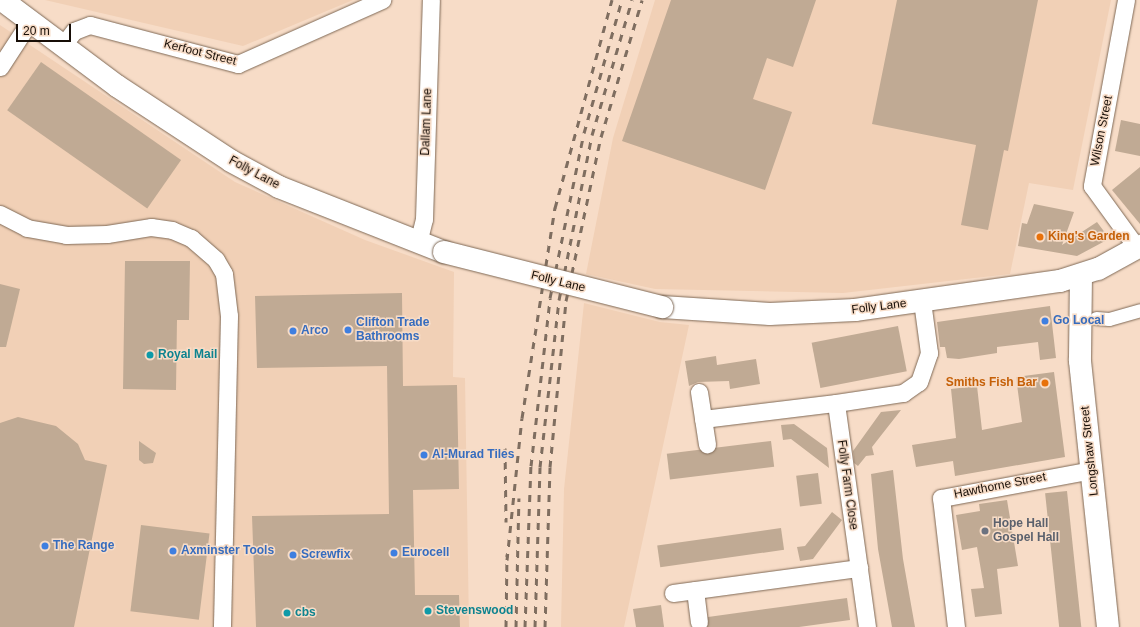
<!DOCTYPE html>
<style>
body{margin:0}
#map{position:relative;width:1140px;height:627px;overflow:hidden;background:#f7dcc7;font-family:Arial,sans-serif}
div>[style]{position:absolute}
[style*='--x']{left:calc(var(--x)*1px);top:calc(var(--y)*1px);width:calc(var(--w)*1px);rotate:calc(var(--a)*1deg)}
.built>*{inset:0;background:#f1d0b6}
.building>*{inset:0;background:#c0aa94;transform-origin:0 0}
.roads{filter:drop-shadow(0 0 1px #7f6956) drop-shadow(0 0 1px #7f6956)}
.pedestrian>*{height:13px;margin:-6.5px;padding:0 6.5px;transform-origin:6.5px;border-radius:6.5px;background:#fff}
.minor>*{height:17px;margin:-8.5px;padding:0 8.5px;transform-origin:8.5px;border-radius:8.5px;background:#fff}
.tertiary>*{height:22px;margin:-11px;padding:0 11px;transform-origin:11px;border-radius:11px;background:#fff}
.rail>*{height:3px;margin-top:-1.5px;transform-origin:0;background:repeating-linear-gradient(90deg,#7f6e60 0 7px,transparent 0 14px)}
.bridges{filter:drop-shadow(0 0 1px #7f6956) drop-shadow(0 0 1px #7f6956)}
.tertiary-bridge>*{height:22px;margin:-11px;padding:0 11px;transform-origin:11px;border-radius:11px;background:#fff}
.dots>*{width:11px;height:11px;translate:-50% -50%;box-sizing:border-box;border:2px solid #f7dcc7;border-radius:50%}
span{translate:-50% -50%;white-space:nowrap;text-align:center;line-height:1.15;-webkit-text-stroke:3px #f7dcc7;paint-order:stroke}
.street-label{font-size:12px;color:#170e07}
.food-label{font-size:12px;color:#c56008;font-weight:700}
.left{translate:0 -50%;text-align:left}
.right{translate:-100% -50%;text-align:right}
.shop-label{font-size:12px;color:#366cbe;font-weight:700}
.culture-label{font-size:12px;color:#0d838f;font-weight:700}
.worship-label{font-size:12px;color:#5b616d;font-weight:700}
.scale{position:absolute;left:16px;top:24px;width:55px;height:18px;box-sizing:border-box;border:2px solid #170e07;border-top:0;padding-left:5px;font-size:12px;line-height:14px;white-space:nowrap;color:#170e07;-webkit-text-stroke:3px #f7dcc7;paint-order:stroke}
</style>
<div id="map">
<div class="built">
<i style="clip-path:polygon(45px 0,353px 0,243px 46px)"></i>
<i style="clip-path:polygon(655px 0,1111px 0,1073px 190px,1029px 183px,1010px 274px,843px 293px,655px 289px,586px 274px,613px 138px)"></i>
<i style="clip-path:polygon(0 25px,235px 182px,365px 240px,454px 272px,453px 377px,465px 378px,469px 627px,0 627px)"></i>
<i style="clip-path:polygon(584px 303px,660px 322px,689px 325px,624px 627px,561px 627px,564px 489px)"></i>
</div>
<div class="building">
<i style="clip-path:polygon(671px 0,816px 0,793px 67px,767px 58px,753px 99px,792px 112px,765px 190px,622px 141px)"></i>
<i style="clip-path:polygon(897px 0,1038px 0,1008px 151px,1004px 150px,988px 230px,961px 225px,976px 145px,872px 124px)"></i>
<i style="left:41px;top:62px;width:171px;height:59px;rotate:35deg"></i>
<i style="clip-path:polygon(1121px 120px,1140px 124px,1140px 156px,1115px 151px)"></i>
<i style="clip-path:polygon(1140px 167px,1140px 224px,1112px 190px)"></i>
<i style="clip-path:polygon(1034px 204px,1074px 212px,1062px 245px,1097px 222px,1106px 234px,1105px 241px,1077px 256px,1018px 246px,1022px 223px,1027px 224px)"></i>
<i style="clip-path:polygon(125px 261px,190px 261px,189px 320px,177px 320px,176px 390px,123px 389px)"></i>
<i style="clip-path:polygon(0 284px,20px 289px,6px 347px,0 347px)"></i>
<i style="clip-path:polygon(402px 293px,403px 386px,457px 385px,459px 489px,413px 490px,415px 595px,459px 595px,460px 627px,256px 627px,252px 516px,389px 514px,387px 366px,257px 368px,255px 296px)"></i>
<i style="clip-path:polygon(1050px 306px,1056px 358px,1040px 360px,1038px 342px,997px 347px,997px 353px,959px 359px,947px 358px,945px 347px,940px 347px,937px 322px)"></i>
<i style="left:898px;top:326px;width:46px;height:88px;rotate:79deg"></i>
<i style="clip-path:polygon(716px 356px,717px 365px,756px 359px,760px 384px,730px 389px,729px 381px,698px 382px,689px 386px,685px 361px)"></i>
<i style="clip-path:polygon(1054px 372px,1065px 457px,955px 476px,953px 461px,916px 467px,912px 445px,956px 438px,951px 389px,977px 386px,982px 430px,1022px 422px,1016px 377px)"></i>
<i style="clip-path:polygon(901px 410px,872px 447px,874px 455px,866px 456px,858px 466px,854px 463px,853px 451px,881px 412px)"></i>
<i style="clip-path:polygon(18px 417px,56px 426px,78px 444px,85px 460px,107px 465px,74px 627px,0 627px,0 423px)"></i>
<i style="clip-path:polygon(794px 424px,827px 448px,829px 468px,791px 439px,783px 440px,781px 425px)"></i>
<i style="clip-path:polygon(139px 441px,156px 453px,153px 463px,144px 464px,139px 460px)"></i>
<i style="left:771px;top:441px;width:26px;height:105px;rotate:83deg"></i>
<i style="clip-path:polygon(893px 470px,903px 559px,915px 627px,892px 627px,878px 549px,871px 474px)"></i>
<i style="left:818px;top:473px;width:31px;height:22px;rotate:83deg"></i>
<i style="left:1067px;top:491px;width:137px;height:22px;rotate:84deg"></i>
<i style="clip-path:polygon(1007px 500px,1018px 566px,997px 569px,1002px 614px,975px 617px,971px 589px,984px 588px,977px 547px,962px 550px,956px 515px,980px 511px,979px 504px)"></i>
<i style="clip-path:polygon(832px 512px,842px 520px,813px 559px,800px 561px,797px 547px,805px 546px)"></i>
<i style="left:141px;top:525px;width:69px;height:87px;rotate:7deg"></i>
<i style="left:781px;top:528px;width:22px;height:125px;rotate:82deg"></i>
<i style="clip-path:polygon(847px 598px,850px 620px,799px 627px,707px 627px,708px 617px)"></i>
<i style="clip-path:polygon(661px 605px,664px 627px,636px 627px,633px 609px)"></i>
</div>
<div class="roads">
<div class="pedestrian">
<i style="--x:1096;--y:318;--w:13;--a:4"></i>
<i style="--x:1109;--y:319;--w:32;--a:-16"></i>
</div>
<div class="minor">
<i style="--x:1126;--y:0;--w:189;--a:100.4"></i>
<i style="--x:1092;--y:186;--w:77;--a:54"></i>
<i style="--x:63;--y:45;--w:18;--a:-52"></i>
<i style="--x:74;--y:31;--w:17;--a:-21"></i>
<i style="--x:90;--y:25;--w:153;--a:14.8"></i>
<i style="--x:238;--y:64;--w:158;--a:-24"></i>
<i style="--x:0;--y:67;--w:55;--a:-56.9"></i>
<i style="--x:0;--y:214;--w:30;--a:27"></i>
<i style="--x:27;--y:228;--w:40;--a:10"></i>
<i style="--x:66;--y:235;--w:41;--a:-1.4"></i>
<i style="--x:107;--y:234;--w:45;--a:-9"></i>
<i style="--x:151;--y:227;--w:21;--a:8"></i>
<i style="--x:172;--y:230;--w:21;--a:23"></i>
<i style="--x:191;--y:238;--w:33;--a:41"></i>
<i style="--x:216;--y:260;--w:16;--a:60"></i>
<i style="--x:224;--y:274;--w:42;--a:83.2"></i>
<i style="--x:229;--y:316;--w:311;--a:91.3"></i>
<i style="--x:418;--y:243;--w:25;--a:-76"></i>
<i style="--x:424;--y:219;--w:219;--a:-88.2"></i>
<i style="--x:699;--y:392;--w:53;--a:81.3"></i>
<i style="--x:703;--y:419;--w:134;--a:-6.9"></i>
<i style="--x:695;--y:590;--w:32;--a:83"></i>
<i style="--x:673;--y:593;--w:188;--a:-7.7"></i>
<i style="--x:867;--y:627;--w:226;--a:-97.9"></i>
<i style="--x:836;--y:403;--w:68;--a:-8.5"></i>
<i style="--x:903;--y:393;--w:19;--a:-35"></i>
<i style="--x:919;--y:382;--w:31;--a:-71"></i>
<i style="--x:929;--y:353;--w:52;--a:-97.7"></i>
<i style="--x:956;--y:627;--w:130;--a:-96.6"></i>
<i style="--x:941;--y:498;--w:154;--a:-10.5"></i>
</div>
<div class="tertiary">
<i style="--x:2;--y:0;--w:144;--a:36.8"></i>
<i style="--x:117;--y:86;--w:136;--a:33.3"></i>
<i style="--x:231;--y:161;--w:55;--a:28.4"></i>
<i style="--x:279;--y:187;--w:177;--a:21.5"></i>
<i style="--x:1081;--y:275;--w:86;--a:90.7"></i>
<i style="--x:1080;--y:361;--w:267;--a:84"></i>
<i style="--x:662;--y:307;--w:108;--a:3.7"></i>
<i style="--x:770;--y:314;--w:85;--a:-2.7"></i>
<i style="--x:855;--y:310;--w:207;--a:-8.1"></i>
<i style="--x:1060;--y:281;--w:40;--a:-18"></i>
<i style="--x:1098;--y:269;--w:48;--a:-28.7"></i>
</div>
</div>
<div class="rail">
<i style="--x:505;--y:448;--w:74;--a:89.2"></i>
<i style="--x:507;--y:560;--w:143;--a:-84"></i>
<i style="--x:522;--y:418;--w:213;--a:-81.1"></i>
<i style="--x:555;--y:208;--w:216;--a:-74.7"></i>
<i style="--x:506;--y:627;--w:73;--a:-89.2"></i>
<i style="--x:516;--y:627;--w:129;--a:-88.7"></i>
<i style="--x:525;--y:627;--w:161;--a:-87.9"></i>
<i style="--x:531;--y:466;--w:169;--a:-83.5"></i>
<i style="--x:550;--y:298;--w:168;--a:-78.4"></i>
<i style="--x:584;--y:133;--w:138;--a:-74.1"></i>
<i style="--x:535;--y:627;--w:160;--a:-88.2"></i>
<i style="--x:540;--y:467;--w:168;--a:-83.5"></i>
<i style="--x:559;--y:300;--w:168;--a:-78.7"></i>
<i style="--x:592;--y:135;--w:141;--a:-73.5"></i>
<i style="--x:545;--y:627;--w:160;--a:-88.2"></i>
<i style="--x:550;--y:467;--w:167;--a:-84.5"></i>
<i style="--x:566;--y:301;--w:168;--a:-78"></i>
<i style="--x:601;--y:137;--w:143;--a:-73.3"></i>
</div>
<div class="bridges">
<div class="tertiary-bridge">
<i style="--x:444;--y:252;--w:225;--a:14.2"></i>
</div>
</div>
<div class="dots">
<i style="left:1040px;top:237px;background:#e8710a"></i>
<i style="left:1045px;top:321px;background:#3f7fe0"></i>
<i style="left:348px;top:330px;background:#3f7fe0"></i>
<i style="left:293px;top:331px;background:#3f7fe0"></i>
<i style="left:150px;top:355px;background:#0f9aa8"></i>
<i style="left:1045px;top:383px;background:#e8710a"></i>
<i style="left:424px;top:455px;background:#3f7fe0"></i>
<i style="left:985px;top:531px;background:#6b7280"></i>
<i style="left:45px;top:546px;background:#3f7fe0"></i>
<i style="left:173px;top:551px;background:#3f7fe0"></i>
<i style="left:394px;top:553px;background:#3f7fe0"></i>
<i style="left:293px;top:555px;background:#3f7fe0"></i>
<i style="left:428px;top:611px;background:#0f9aa8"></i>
<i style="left:287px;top:613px;background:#0f9aa8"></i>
</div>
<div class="street-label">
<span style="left:200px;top:53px;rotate:14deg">Kerfoot Street</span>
<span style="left:427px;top:122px;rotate:-88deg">Dallam Lane</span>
<span style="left:1102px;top:131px;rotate:-79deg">Wilson Street</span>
<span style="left:254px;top:173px;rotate:28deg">Folly Lane</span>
<span style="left:558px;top:282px;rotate:14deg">Folly Lane</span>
<span style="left:879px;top:307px;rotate:-7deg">Folly Lane</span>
<span style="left:1090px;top:451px;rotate:-96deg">Longshaw Street</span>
<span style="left:847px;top:485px;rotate:82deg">Folly Farm Close</span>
<span style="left:1000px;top:486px;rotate:-11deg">Hawthorne Street</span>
</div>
<div class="food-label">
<span class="left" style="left:1048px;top:237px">King's Garden</span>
<span class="right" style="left:1037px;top:383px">Smiths Fish Bar</span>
</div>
<div class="shop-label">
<span class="left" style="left:1053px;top:321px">Go Local</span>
<span class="left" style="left:356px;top:330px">Clifton Trade<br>Bathrooms</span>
<span class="left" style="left:301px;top:331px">Arco</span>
<span class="left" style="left:432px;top:455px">Al-Murad Tiles</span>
<span class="left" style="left:53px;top:546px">The Range</span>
<span class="left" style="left:181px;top:551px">Axminster Tools</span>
<span class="left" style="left:402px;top:553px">Eurocell</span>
<span class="left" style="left:301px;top:555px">Screwfix</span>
</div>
<div class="culture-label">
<span class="left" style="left:158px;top:355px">Royal Mail</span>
<span class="left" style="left:436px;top:611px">Stevenswood</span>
<span class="left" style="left:295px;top:613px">cbs</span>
</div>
<div class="worship-label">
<span class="left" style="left:993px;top:531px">Hope Hall<br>Gospel Hall</span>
</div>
<div class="scale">20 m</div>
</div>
